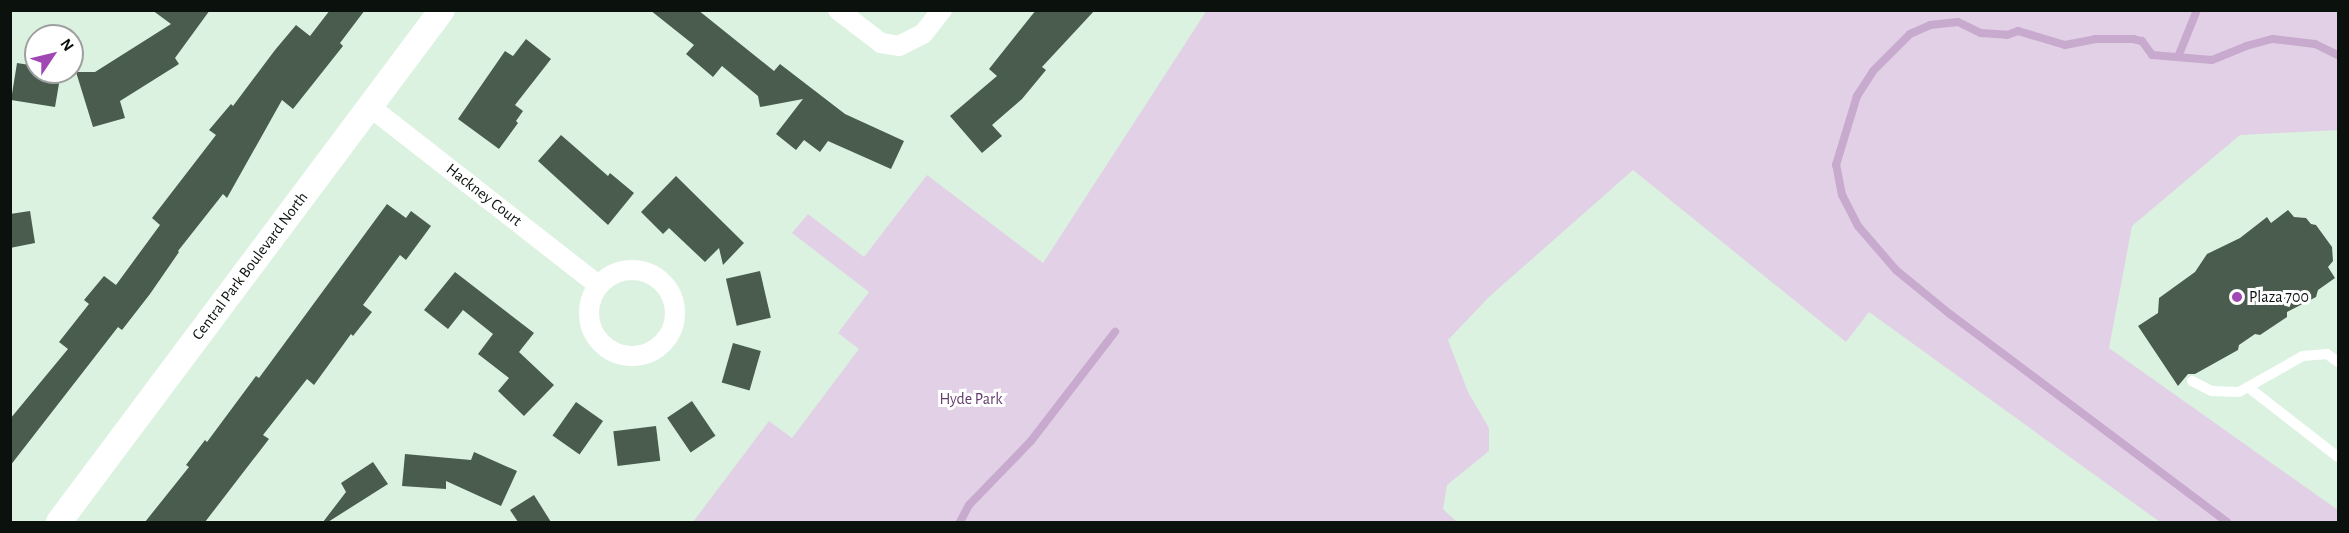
<!DOCTYPE html>
<style>
body{margin:0}
#map{position:relative;width:2349px;height:533px;overflow:hidden;background:#dcf2e1;font-family:"Alegreya Sans",sans-serif}
div>[style]{position:absolute}
[style*='--x']{left:calc(var(--x)*1px);top:calc(var(--y)*1px);width:calc(var(--w)*1px);rotate:calc(var(--a)*1deg)}
.green>*{inset:0;background:#e2d0e6}
.stream>*{height:8px;margin:-4px;padding:0 4px;transform-origin:4px;border-radius:4px;background:#c7aace}
.building>*{inset:0;background:#4a5c4e;transform-origin:0 0}
.service>*{height:10px;margin:-5px;padding:0 5px;transform-origin:5px;border-radius:5px;background:#fff}
.minor>*{height:20px;margin:-10px;padding:0 10px;transform-origin:10px;border-radius:10px;background:#fff}
.minor>.ring{margin:-10px;padding:0;box-sizing:content-box;background:none;border:20px solid #fff;border-radius:50%}
.tertiary>*{height:26px;margin:-13px;padding:0 13px;transform-origin:13px;border-radius:13px;background:#fff}
.dots>*{width:16px;height:16px;translate:-50% -50%;box-sizing:border-box;border:3px solid #fff;border-radius:50%}
span{translate:-50% -50%;white-space:nowrap;text-align:center;line-height:1.15;-webkit-text-stroke:6px #fff;paint-order:stroke}
.street-label{font-size:16px;color:#0b120d}
.poi-label{font-size:16px;color:#0b120d}
.left{translate:0 -50%;text-align:left}
.park-label{font-size:16px;color:#633c6c}
.frame{position:absolute;inset:0;border:12px solid #0b120d;pointer-events:none}
.north{position:absolute;left:24px;top:24px;width:60px;height:60px;box-sizing:border-box;background:#fff;border:2px solid #9da09e;border-radius:50%;rotate:55deg;font-size:16px;font-weight:700;line-height:24px;text-align:center;color:#0b120d}
.north::after{content:'';display:block;margin:auto;width:21px;height:27px;background:#a047b3;clip-path:polygon(50% 0,100% 100%,50% 72%,0 100%)}
</style>
<div id="map">
<div class="green">
<i style="clip-path:polygon(1207px 10px,2338px 11px,2338px 130px,2240px 135px,2132px 226px,2109px 348px,2338px 510px,2338px 522px,2160px 522px,1869px 312px,1846px 342px,1633px 170px,1489px 297px,1448px 340px,1468px 392px,1489px 428px,1489px 451px,1447px 485px,1443px 509px,1457px 522px,693px 522px,769px 421px,792px 438px,859px 349px,838px 333px,869px 292px,792px 233px,808px 214px,864px 257px,927px 175px,1043px 263px)"></i>
</div>
<div class="stream">
<i style="--x:2178;--y:57;--w:51;--a:-68"></i>
<i style="--x:960;--y:522;--w:19;--a:-62"></i>
<i style="--x:969;--y:505;--w:89;--a:-45.9"></i>
<i style="--x:1031;--y:441;--w:138;--a:-52.4"></i>
<i style="--x:2227;--y:522;--w:345;--a:-143.1"></i>
<i style="--x:1951;--y:315;--w:71;--a:-140.7"></i>
<i style="--x:1896;--y:270;--w:58;--a:-130.8"></i>
<i style="--x:1858;--y:226;--w:35;--a:-117"></i>
<i style="--x:1842;--y:195;--w:31;--a:-101"></i>
<i style="--x:1836;--y:165;--w:72;--a:-73.1"></i>
<i style="--x:1857;--y:96;--w:30;--a:-57"></i>
<i style="--x:1873;--y:71;--w:52;--a:-45"></i>
<i style="--x:1910;--y:34;--w:22;--a:-24"></i>
<i style="--x:1930;--y:25;--w:28;--a:-6"></i>
<i style="--x:1958;--y:22;--w:25;--a:26"></i>
<i style="--x:1981;--y:33;--w:26;--a:4"></i>
<i style="--x:2007;--y:35;--w:12;--a:-20"></i>
<i style="--x:2018;--y:31;--w:49;--a:16.6"></i>
<i style="--x:2065;--y:45;--w:31;--a:-11"></i>
<i style="--x:2095;--y:39;--w:38;--a:0"></i>
<i style="--x:2133;--y:39;--w:9;--a:13"></i>
<i style="--x:2142;--y:41;--w:17;--a:54"></i>
<i style="--x:2152;--y:55;--w:60;--a:4.8"></i>
<i style="--x:2212;--y:60;--w:37;--a:-22"></i>
<i style="--x:2246;--y:46;--w:28;--a:-15"></i>
<i style="--x:2273;--y:39;--w:42;--a:6.8"></i>
<i style="--x:2315;--y:44;--w:25;--a:26"></i>
</div>
<div class="building">
<i style="clip-path:polygon(152px 10px,210px 10px,175px 58px,179px 64px,120px 101px,125px 118px,93px 127px,76px 72px,95px 72px,171px 24px)"></i>
<i style="clip-path:polygon(330px 10px,365px 10px,340px 43px,343px 46px,293px 109px,282px 100px,227px 198px,223px 194px,178px 251px,179px 252px,150px 294px,122px 330px,118px 327px,10px 466px,10px 419px,68px 349px,59px 342px,89px 304px,84px 300px,104px 276px,116px 285px,160px 225px,152px 218px,216px 135px,209px 130px,231px 104px,233px 106px,275px 50px,296px 25px,310px 36px)"></i>
<i style="clip-path:polygon(650px 10px,698px 10px,774px 71px,780px 64px,845px 114px,904px 141px,891px 169px,828px 141px,820px 152px,804px 140px,796px 150px,776px 134px,803px 99px,760px 107px,758px 96px,722px 66px,713px 77px,686px 54px,694px 45px)"></i>
<i style="clip-path:polygon(1036px 10px,1095px 10px,1042px 67px,1046px 70px,1022px 99px,992px 125px,1002px 136px,982px 153px,950px 116px,997px 76px,989px 69px)"></i>
<i style="clip-path:polygon(526px 39px,551px 59px,515px 105px,523px 111px,516px 121px,518px 123px,499px 149px,458px 119px,505px 51px,513px 56px)"></i>
<i style="clip-path:polygon(17px 63px,36px 66px,36px 72px,61px 72px,55px 107px,11px 100px)"></i>
<i style="clip-path:polygon(561px 135px,608px 176px,610px 173px,634px 193px,608px 225px,538px 161px)"></i>
<i style="clip-path:polygon(676px 176px,744px 243px,723px 265px,719px 248px,705px 262px,669px 228px,663px 234px,641px 212px)"></i>
<i style="clip-path:polygon(387px 204px,406px 218px,411px 211px,431px 226px,406px 260px,400px 255px,363px 305px,372px 312px,353px 336px,351px 334px,314px 385px,307px 379px,263px 435px,269px 439px,205px 522px,145px 522px,189px 467px,186px 465px,205px 440px,207px 442px,256px 376px,259px 378px)"></i>
<i style="clip-path:polygon(2288px 210px,2294px 217px,2306px 218px,2311px 224px,2316px 225px,2332px 247px,2333px 261px,2328px 267px,2335px 278px,2318px 290px,2316px 297px,2287px 312px,2287px 317px,2260px 335px,2255px 334px,2239px 345px,2238px 350px,2195px 374px,2188px 374px,2178px 386px,2138px 326px,2158px 313px,2159px 298px,2195px 272px,2207px 254px,2240px 238px,2267px 217px,2271px 223px)"></i>
<i style="clip-path:polygon(30px 211px,35px 243px,10px 248px,10px 214px)"></i>
<i style="left:760px;top:271px;width:48px;height:35px;rotate:77deg"></i>
<i style="clip-path:polygon(455px 272px,534px 333px,519px 352px,554px 385px,524px 416px,498px 391px,509px 378px,478px 354px,493px 334px,463px 310px,448px 329px,424px 310px)"></i>
<i style="left:733px;top:343px;width:29px;height:41px;rotate:16deg"></i>
<i style="left:692px;top:401px;width:42px;height:30px;rotate:56deg"></i>
<i style="left:576px;top:402px;width:33px;height:41px;rotate:35deg"></i>
<i style="left:656px;top:426px;width:35px;height:43px;rotate:83deg"></i>
<i style="clip-path:polygon(474px 452px,517px 471px,501px 506px,446px 481px,446px 489px,402px 486px,405px 454px,471px 460px)"></i>
<i style="clip-path:polygon(373px 462px,388px 484px,328px 522px,323px 522px,346px 492px,341px 483px)"></i>
<i style="clip-path:polygon(534px 495px,551px 522px,518px 522px,510px 510px)"></i>
</div>
<div class="service">
<i style="--x:2192;--y:381;--w:22;--a:27"></i>
<i style="--x:2212;--y:391;--w:27;--a:2"></i>
<i style="--x:2239;--y:392;--w:73;--a:-29.4"></i>
<i style="--x:2303;--y:356;--w:24;--a:-5"></i>
<i style="--x:2327;--y:354;--w:14;--a:36"></i>
<i style="--x:2248;--y:387;--w:114;--a:37.9"></i>
</div>
<div class="minor">
<i style="--x:838;--y:10;--w:54;--a:37.5"></i>
<i style="--x:881;--y:43;--w:18;--a:9"></i>
<i style="--x:899;--y:46;--w:27;--a:-27"></i>
<i style="--x:923;--y:34;--w:31;--a:-52"></i>
<i style="--x:369;--y:106;--w:291;--a:38"></i>
<i class="ring" style="left:589px;top:270px;width:66px;height:66px"></i>
</div>
<div class="tertiary">
<i style="--x:59;--y:522;--w:639;--a:-53.2"></i>
</div>
<div class="dots">
<i style="left:2237px;top:297px;background:#a047b3"></i>
</div>
<div class="street-label">
<span style="left:484px;top:195px;rotate:38deg">Hackney Court</span>
<span style="left:250px;top:266px;rotate:-53deg">Central Park Boulevard North</span>
</div>
<div class="poi-label">
<span class="left" style="left:2249px;top:297px">Plaza 700</span>
</div>
<div class="park-label">
<span style="left:971px;top:399px">Hyde Park</span>
</div>
<div class="frame"></div>
<div class="north">N</div>
</div>
